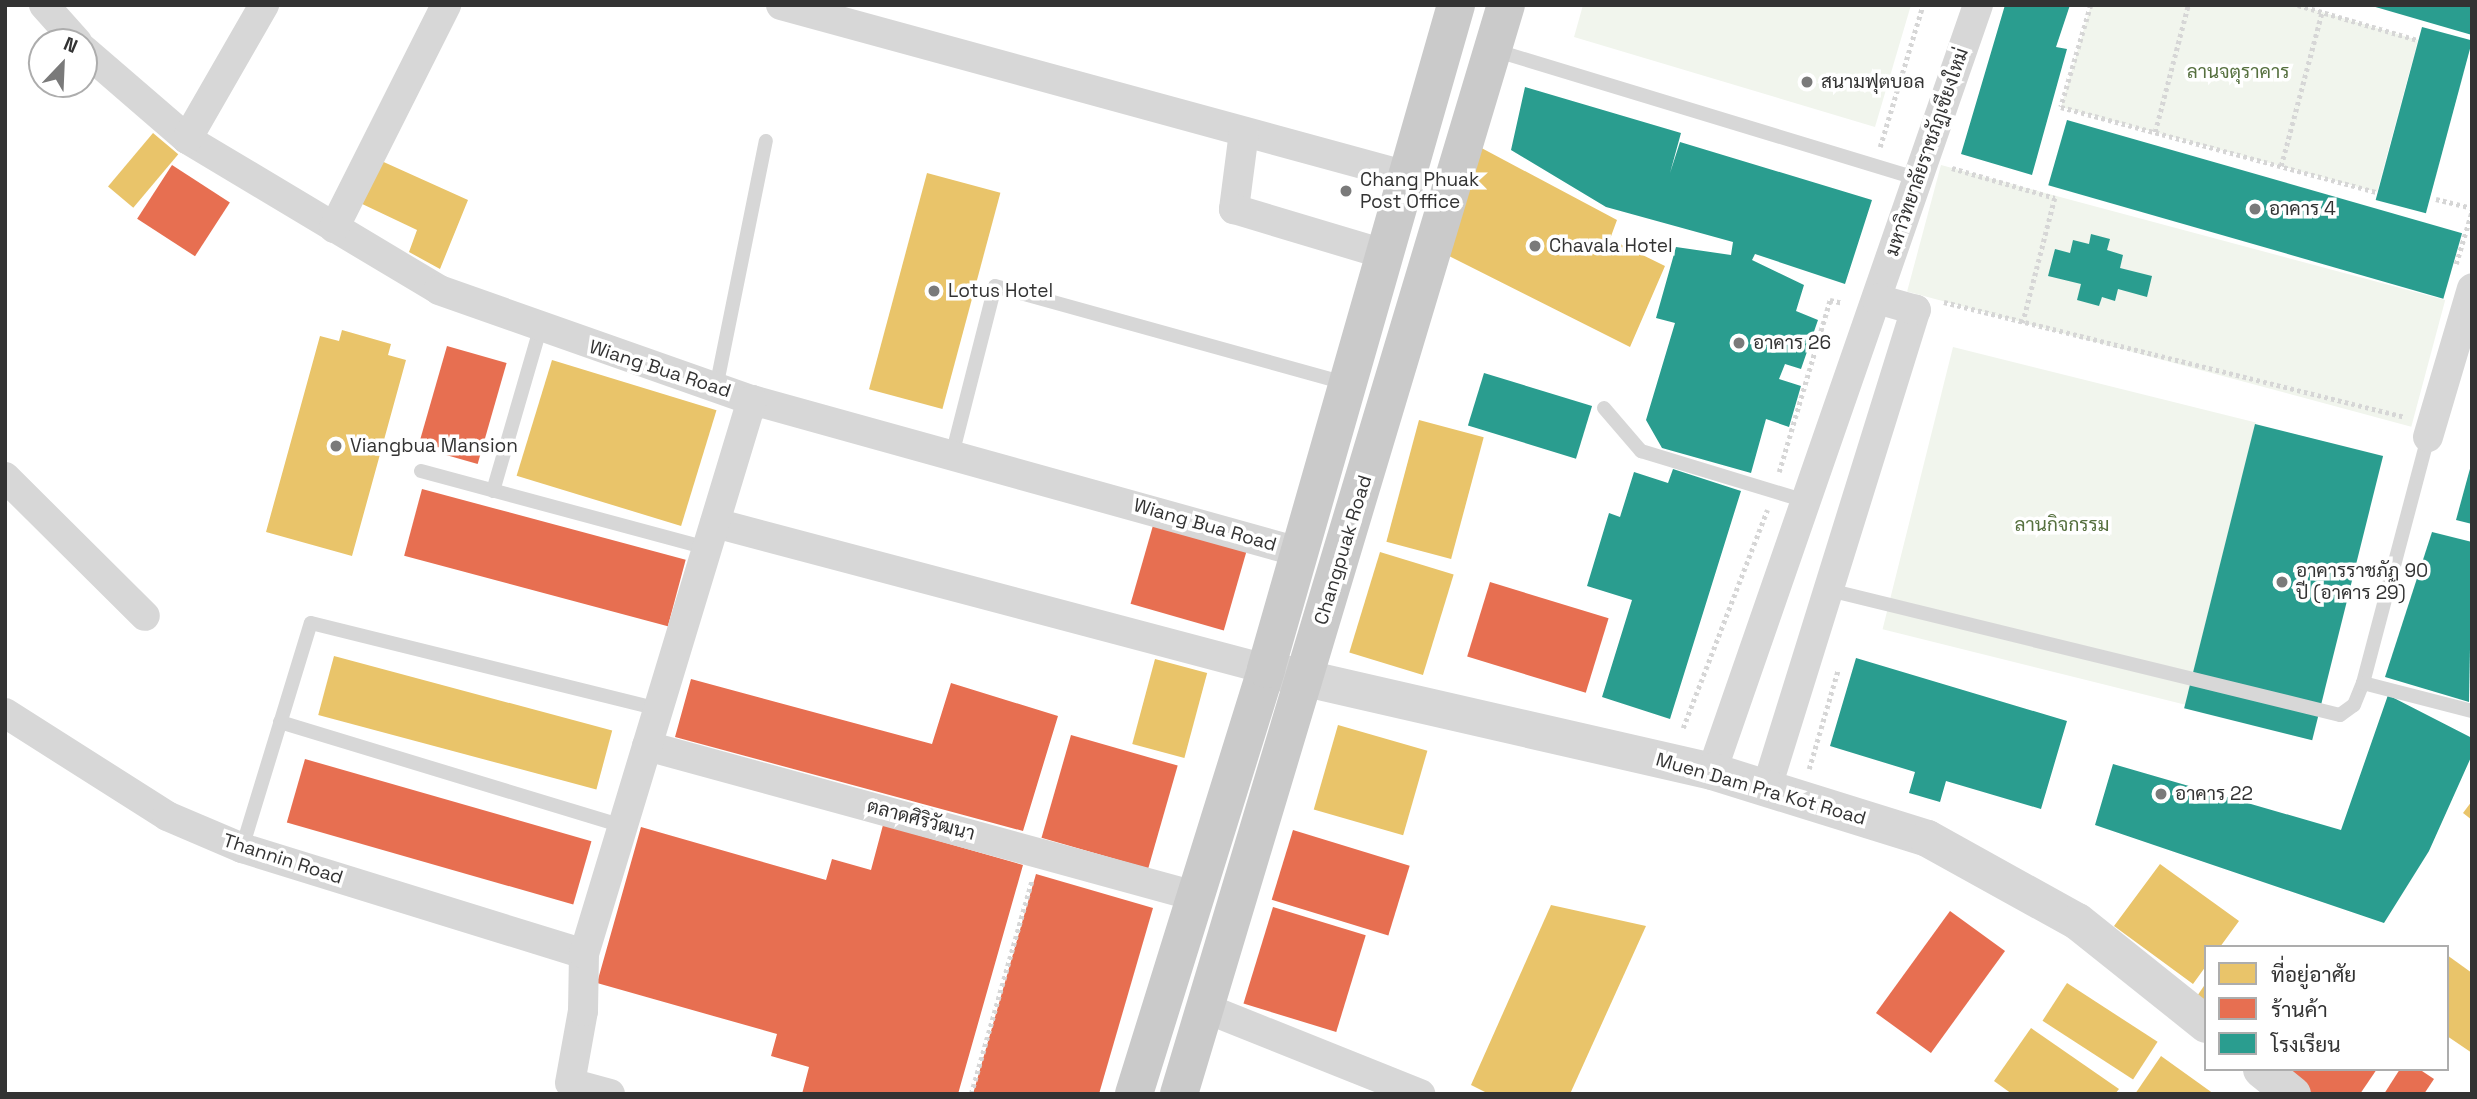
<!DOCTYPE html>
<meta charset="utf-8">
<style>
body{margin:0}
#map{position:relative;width:2477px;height:1099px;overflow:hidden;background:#fff;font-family:"Space Grotesk",Sarabun,sans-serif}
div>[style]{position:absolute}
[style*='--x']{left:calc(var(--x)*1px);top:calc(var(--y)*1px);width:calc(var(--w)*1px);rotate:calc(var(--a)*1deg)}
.green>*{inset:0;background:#f1f5ed;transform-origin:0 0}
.homes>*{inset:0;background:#e9c46a;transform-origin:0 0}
.shops>*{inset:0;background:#e76f51;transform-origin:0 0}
.schools>*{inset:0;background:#2a9d8f;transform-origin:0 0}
.path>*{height:4.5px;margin-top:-2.25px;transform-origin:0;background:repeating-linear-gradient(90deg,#d6d6d6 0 3.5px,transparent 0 7px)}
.service>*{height:14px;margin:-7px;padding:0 7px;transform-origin:7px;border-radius:7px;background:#d7d7d7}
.minor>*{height:30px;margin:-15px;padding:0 15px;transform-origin:15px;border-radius:15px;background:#d7d7d7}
.tertiary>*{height:37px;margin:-18.5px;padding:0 18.5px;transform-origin:18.5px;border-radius:18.5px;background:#d7d7d7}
.primary>*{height:38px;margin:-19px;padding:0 19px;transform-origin:19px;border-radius:19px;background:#cacaca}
.dots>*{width:19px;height:19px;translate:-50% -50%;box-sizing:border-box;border:4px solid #fff;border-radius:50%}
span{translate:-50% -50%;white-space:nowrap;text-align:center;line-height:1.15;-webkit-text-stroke:7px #fff;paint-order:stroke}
.park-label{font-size:19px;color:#56703f}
.poi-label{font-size:19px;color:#333}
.left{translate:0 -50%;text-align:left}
.street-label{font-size:19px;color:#333}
.frame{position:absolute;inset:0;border:7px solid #333;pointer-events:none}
.legend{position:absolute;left:2204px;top:945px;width:245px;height:126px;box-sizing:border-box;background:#fff;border:2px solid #adadad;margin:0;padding:9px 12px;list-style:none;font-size:21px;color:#333}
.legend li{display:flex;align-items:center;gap:14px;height:35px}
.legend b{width:35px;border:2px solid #adadad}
.north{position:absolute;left:28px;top:28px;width:70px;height:70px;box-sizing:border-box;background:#fff;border:2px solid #adadad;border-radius:50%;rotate:23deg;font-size:19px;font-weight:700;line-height:28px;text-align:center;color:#333}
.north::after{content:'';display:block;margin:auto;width:24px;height:32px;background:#7a7a7a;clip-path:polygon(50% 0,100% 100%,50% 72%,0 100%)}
</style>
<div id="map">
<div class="green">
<i style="clip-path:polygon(1583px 5px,1911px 5px,1875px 127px,1574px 37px)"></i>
<i style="clip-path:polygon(2091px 5px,2298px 5px,2418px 40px,2377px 192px,2061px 107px)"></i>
<i style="left:1941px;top:165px;width:522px;height:131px;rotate:15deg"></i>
<i style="left:1953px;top:347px;width:312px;height:291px;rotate:14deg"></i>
</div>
<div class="homes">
<i style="left:153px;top:133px;width:33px;height:70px;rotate:40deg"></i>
<i style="clip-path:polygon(1474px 144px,1617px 220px,1610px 239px,1665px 266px,1630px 347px,1443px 253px)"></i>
<i style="clip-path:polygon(377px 159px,468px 200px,440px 269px,409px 252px,417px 230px,358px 202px)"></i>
<i style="left:927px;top:173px;width:76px;height:224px;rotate:15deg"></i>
<i style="clip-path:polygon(342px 330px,391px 344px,388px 355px,406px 360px,352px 556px,266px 532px,320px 336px,339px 341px)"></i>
<i style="left:552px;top:360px;width:172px;height:121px;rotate:17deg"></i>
<i style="left:1419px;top:420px;width:67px;height:126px;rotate:15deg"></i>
<i style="left:1380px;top:552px;width:77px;height:105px;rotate:17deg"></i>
<i style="left:334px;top:656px;width:288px;height:61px;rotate:15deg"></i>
<i style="left:1155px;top:659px;width:54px;height:88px;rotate:15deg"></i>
<i style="left:1338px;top:725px;width:93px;height:88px;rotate:16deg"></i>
<i style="clip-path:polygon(2472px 801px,2472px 820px,2463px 813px)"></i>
<i style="clip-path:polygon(2160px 864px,2239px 921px,2220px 947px,2206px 947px,2206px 966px,2193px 984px,2114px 926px)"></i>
<i style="clip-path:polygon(1551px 905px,1646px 926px,1570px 1094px,1489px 1094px,1471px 1085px)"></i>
<i style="clip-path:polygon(2447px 955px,2472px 973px,2472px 1053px,2447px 1036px)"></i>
<i style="left:2067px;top:983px;width:108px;height:45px;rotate:33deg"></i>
<i style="clip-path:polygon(2206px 983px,2206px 1011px,2193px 1002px)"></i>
<i style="clip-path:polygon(2031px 1028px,2119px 1089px,2115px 1094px,2012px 1094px,1994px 1081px)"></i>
<i style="clip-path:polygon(2161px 1056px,2214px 1094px,2135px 1094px)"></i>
</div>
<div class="shops">
<i style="left:172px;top:165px;width:69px;height:64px;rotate:33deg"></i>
<i style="left:447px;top:346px;width:62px;height:105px;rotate:16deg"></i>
<i style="left:422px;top:489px;width:273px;height:69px;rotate:15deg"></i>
<i style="left:1154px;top:522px;width:97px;height:85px;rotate:16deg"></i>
<i style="left:1490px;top:582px;width:124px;height:78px;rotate:17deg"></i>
<i style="clip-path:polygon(691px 679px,932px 744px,951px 683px,1058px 716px,1023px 831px,675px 737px)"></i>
<i style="left:1071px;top:735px;width:111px;height:107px;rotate:16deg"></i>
<i style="left:305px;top:759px;width:298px;height:66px;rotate:16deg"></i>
<i style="clip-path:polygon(883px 825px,1023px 865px,958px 1094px,802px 1094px,809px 1067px,771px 1056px,777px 1034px,597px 983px,641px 827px,826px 880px,832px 859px,871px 870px)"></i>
<i style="left:1293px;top:830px;width:122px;height:73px;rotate:17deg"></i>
<i style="clip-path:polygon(1036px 874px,1153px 908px,1099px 1094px,973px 1094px)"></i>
<i style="left:1273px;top:907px;width:97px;height:101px;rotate:17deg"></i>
<i style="left:1950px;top:911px;width:68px;height:126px;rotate:36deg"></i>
<i style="clip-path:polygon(2276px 1069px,2377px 1069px,2360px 1094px,2311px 1094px)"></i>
<i style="clip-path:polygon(2400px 1069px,2419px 1069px,2434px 1079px,2424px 1094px,2384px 1094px)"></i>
</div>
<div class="schools">
<i style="clip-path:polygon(2005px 5px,2070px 5px,2056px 47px,2067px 49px,2032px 175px,1961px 154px)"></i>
<i style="clip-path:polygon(2472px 5px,2472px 35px,2372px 6px,2372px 5px)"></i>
<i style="left:2422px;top:27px;width:52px;height:179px;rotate:15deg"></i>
<i style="clip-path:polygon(1525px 87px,1681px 133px,1670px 173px,1680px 142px,1872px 200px,1845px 284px,1755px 254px,1752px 260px,1804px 285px,1796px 311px,1818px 320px,1801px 369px,1785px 364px,1779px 379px,1801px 386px,1789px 427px,1766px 419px,1751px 473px,1662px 448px,1646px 420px,1675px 323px,1656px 318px,1676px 247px,1731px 255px,1733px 242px,1606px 207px,1511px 150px)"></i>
<i style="left:2067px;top:120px;width:411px;height:68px;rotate:16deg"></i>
<i style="clip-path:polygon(2091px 234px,2110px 239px,2107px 250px,2123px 255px,2120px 268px,2152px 276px,2147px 297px,2118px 289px,2115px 301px,2102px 297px,2099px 306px,2077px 300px,2081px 284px,2048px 276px,2055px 249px,2070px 253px,2073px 240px,2089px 244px)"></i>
<i style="left:1484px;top:373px;width:113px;height:55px;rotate:17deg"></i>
<i style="left:2255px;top:424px;width:132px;height:293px;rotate:14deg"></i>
<i style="clip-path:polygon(2471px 465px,2472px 465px,2472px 524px,2456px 520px)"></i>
<i style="clip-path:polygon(1673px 469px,1741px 491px,1670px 719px,1602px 697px,1632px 600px,1587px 586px,1609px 513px,1620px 517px,1634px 472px,1668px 483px)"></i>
<i style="clip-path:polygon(2432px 532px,2472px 542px,2469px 702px,2385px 677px)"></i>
<i style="clip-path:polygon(1856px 658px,2067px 721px,2041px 809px,1946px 781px,1940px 802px,1909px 793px,1915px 772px,1830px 746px)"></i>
<i style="clip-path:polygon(2388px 695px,2472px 738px,2472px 755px,2429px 851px,2384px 923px,2095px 825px,2113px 764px,2341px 830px)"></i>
</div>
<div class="path">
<i style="--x:2091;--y:5;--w:106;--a:106.4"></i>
<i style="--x:2061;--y:107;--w:327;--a:15.1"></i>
<i style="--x:2298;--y:5;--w:125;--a:16.3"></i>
<i style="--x:2155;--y:132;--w:131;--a:-75.4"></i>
<i style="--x:1880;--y:147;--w:148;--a:-73.2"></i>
<i style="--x:2281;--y:166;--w:159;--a:-75.1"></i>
<i style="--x:1952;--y:168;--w:107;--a:16.2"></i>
<i style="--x:2055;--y:198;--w:129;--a:104.4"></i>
<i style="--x:2436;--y:199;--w:37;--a:14"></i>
<i style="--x:2456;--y:264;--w:55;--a:-73.2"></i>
<i style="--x:1944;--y:302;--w:474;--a:14"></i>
<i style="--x:1779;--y:472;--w:179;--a:-73.5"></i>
<i style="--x:1830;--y:300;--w:13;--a:13"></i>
<i style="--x:1683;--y:728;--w:234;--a:-68.9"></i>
<i style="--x:1809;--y:769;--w:103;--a:-73.7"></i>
<i style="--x:971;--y:1094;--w:223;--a:-74.1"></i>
</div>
<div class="service">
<i style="--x:1494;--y:50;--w:443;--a:16.9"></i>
<i style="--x:716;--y:388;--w:252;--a:-78.6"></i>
<i style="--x:1604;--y:408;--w:57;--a:49.3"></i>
<i style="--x:1641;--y:451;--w:172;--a:16.9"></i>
<i style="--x:952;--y:455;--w:174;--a:-75.7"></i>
<i style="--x:995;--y:286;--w:363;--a:15.5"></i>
<i style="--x:421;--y:471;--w:296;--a:15.1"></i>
<i style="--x:493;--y:491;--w:169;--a:-73.8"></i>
<i style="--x:1829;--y:590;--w:526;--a:13.75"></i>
<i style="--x:2340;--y:715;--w:17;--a:-36"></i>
<i style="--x:2354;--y:705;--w:24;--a:-68"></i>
<i style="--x:2363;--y:683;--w:254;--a:-75.2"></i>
<i style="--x:2363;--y:683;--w:113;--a:14.4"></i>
<i style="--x:280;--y:722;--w:358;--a:16.9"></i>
<i style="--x:242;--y:848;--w:235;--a:-73"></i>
<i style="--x:311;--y:623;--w:357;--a:13.9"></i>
</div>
<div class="minor">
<i style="--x:44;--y:5;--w:50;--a:48.3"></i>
<i style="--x:781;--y:5;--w:649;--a:15.28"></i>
<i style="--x:84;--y:50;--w:136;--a:40.8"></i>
<i style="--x:187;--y:139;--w:294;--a:30.9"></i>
<i style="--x:439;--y:290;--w:332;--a:19.4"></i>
<i style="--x:752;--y:400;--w:568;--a:15.53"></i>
<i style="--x:1244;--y:132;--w:78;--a:97.4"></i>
<i style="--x:1234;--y:209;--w:157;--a:16.7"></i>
<i style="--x:187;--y:139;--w:155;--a:-60.1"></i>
<i style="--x:334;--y:228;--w:250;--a:-63.3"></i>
<i style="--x:2428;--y:437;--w:155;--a:-73.5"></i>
<i style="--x:5;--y:477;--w:197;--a:44.8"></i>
<i style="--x:715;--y:523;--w:570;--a:14.84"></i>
<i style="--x:5;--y:713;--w:192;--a:32.4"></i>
<i style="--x:167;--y:816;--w:82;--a:23.1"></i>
<i style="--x:242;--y:848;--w:358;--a:17.2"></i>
<i style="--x:647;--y:746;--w:568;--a:15.31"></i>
<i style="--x:1712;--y:771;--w:811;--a:-70.85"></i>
<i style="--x:1767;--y:787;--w:500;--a:-72.7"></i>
<i style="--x:1916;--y:310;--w:41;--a:-164.2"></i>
<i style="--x:1205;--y:1008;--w:232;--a:21.8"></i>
<i style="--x:610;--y:1094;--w:41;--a:-164.6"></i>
<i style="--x:570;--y:1083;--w:73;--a:-79.8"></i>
<i style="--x:583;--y:1011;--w:57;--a:-89"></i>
<i style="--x:584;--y:954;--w:579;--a:-73.13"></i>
</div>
<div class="tertiary">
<i style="--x:1275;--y:671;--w:448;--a:12.9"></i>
<i style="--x:1712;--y:771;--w:225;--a:17.3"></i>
<i style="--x:1927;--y:838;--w:171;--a:29"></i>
<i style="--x:2077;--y:921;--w:165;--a:38.6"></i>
<i style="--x:2261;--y:1069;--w:40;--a:39"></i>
</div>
<div class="primary">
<i style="--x:1134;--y:1094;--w:445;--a:-72.7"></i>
<i style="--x:1266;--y:669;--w:691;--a:-74.03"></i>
<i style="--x:1179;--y:1094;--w:1137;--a:-73.29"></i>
</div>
<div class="dots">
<i style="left:1807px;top:82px;background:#7a7a7a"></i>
<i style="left:1346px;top:191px;background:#7a7a7a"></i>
<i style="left:2255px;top:209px;background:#7a7a7a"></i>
<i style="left:1535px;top:246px;background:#7a7a7a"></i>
<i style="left:934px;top:291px;background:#7a7a7a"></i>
<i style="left:1739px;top:343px;background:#7a7a7a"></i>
<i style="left:336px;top:446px;background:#7a7a7a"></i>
<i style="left:2282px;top:582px;background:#7a7a7a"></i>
<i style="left:2161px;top:794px;background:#7a7a7a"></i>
</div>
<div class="park-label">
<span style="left:2238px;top:72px">ลานจตุราคาร</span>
<span style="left:2062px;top:525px">ลานกิจกรรม</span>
</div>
<div class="poi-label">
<span class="left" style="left:1821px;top:82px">สนามฟุตบอล</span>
<span class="left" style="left:1360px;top:191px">Chang Phuak<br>Post Office</span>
<span class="left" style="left:2269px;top:209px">อาคาร 4</span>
<span class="left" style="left:1549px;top:246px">Chavala Hotel</span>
<span class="left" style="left:948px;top:291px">Lotus Hotel</span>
<span class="left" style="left:1753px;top:343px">อาคาร 26</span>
<span class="left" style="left:350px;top:446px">Viangbua Mansion</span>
<span class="left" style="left:2296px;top:582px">อาคารราชภัฏ 90<br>ปี (อาคาร 29)</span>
<span class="left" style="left:2175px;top:794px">อาคาร 22</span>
</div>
<div class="street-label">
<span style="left:1927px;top:152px;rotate:-71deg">มหาวิทยาลัยราชภัฏเชียงใหม่</span>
<span style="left:660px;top:369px;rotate:18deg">Wiang Bua Road</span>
<span style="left:1205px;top:525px;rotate:16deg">Wiang Bua Road</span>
<span style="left:1343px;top:550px;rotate:-73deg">Changpuak Road</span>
<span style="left:1761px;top:789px;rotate:16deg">Muen Dam Pra Kot Road</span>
<span style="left:921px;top:820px;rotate:15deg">ตลาดศิริวัฒนา</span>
<span style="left:283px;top:859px;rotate:18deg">Thannin Road</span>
</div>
<div class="frame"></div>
<ul class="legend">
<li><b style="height:19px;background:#e9c46a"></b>ที่อยู่อาศัย</li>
<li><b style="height:19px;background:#e76f51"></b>ร้านค้า</li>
<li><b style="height:19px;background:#2a9d8f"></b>โรงเรียน</li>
</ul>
<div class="north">N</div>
</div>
